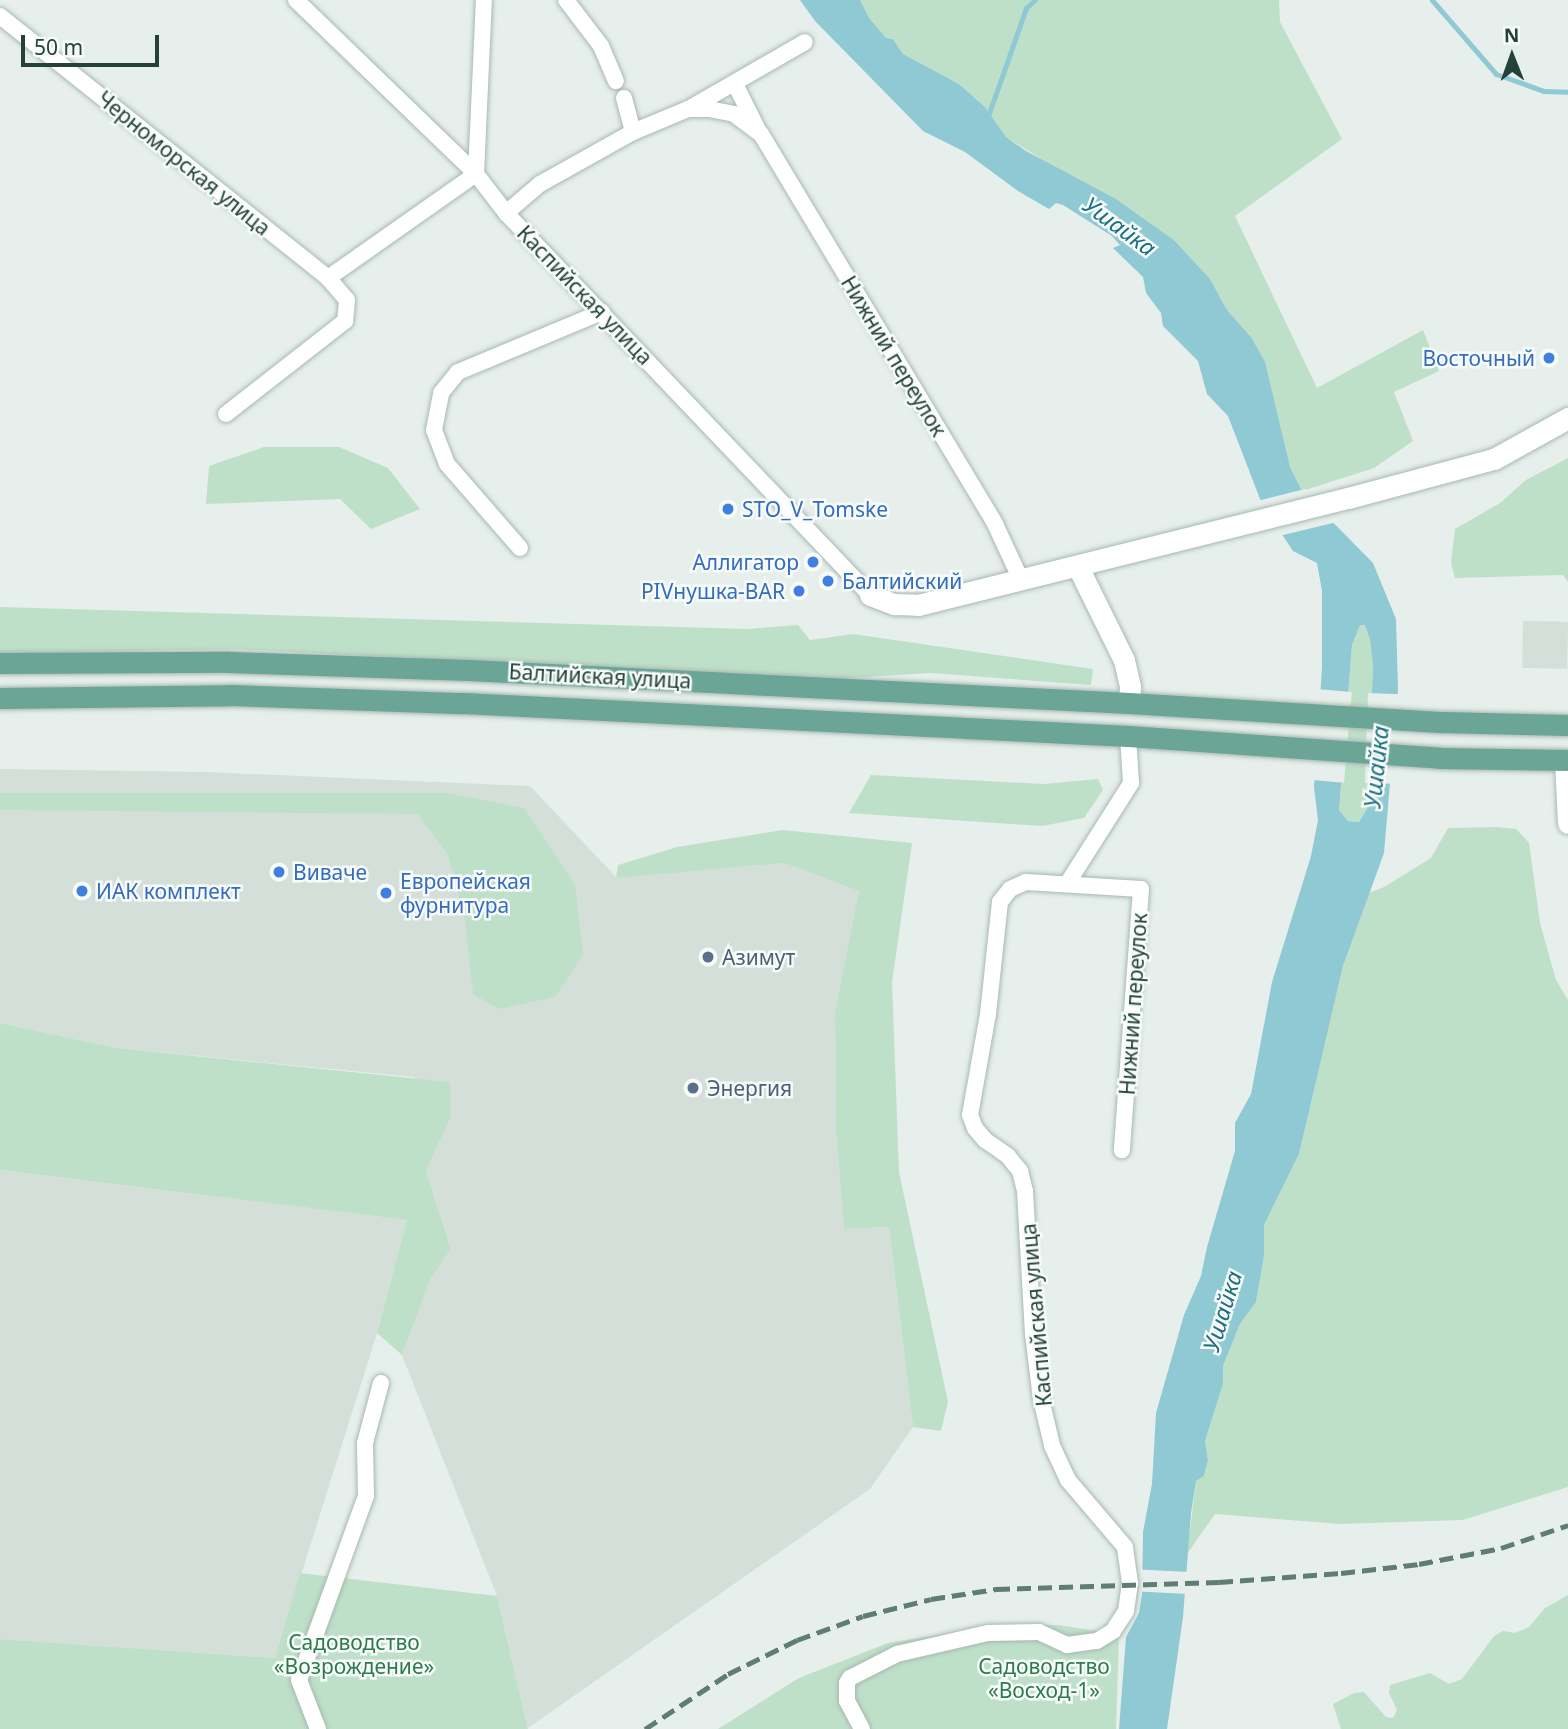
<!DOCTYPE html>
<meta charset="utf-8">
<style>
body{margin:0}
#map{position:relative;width:1568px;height:1729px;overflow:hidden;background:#e6efeb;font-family:"Noto Sans",sans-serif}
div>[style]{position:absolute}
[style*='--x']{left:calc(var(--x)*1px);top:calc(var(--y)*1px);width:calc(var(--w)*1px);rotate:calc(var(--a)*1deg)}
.built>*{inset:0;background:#d4dfda;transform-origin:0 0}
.green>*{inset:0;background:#bfe0c8}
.water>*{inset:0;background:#8ec9d4}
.pier>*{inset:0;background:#e6efeb;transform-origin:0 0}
.stream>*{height:5px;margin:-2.5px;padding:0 2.5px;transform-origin:2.5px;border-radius:2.5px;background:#8ec9d4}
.roads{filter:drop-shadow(0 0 2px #a8b8b2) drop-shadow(0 0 2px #a8b8b2)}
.street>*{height:16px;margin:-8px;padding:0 8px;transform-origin:8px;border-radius:8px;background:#fff}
.secondary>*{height:21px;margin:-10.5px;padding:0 10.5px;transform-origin:10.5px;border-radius:10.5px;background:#fff}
.primary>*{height:21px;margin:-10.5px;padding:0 10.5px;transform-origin:10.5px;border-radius:10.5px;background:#6aa596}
.rail>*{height:5px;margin-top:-2.5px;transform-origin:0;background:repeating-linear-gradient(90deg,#5f7d75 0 14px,transparent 0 21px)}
.dots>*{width:19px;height:19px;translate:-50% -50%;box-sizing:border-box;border:4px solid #f7fbf9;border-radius:50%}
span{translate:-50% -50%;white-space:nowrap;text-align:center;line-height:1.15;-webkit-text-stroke:5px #f7fbf9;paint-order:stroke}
.street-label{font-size:21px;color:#24423a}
.shop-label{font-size:21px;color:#366cbe}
.right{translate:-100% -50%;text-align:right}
.left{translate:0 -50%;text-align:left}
.service-label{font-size:21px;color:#4e5e75}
.park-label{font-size:21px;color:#2d7a4b}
.water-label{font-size:23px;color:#1c6f80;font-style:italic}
.north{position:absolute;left:1477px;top:21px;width:70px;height:70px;-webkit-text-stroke:5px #f7fbf9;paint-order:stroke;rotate:359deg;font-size:19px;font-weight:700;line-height:28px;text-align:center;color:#24423a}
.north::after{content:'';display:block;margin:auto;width:24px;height:32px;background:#24423a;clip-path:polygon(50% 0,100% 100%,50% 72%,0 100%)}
.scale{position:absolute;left:21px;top:35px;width:138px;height:32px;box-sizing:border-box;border:4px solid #24423a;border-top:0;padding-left:9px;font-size:21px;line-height:24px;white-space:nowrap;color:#24423a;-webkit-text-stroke:5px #f7fbf9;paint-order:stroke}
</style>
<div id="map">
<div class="built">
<i style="left:1523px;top:621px;width:45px;height:47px;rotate:1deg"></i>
<i style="clip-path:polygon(0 769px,206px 772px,530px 786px,616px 877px,784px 863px,860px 891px,835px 1013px,836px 1132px,844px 1229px,889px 1227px,913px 1427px,870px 1489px,528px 1728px,497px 1596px,402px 1355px,431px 1278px,451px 1249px,426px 1171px,451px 1117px,414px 1077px,117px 1048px,0 1023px)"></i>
<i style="clip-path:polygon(0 1170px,407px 1220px,377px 1333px,275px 1658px,0 1639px)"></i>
</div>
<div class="green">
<i style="clip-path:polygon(860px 0,1279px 0,1280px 22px,1342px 139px,1235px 216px,1317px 388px,1423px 330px,1439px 371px,1394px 392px,1413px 441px,1374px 468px,1302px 491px,1290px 467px,1251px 337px,1227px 310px,1210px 279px,1175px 241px,1006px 137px,985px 107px,959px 84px,903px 54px,893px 39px,886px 38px,868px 18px)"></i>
<i style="clip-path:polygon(264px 447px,339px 447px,388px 468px,420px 509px,371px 529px,340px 499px,206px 504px,209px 466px)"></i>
<i style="clip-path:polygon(1568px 458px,1568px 582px,1563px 575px,1455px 578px,1451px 563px,1455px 529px,1500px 503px,1526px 480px)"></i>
<i style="clip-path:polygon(0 607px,747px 629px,798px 625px,810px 640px,853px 634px,1093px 669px,1091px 685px,930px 673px,835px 679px,232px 649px,0 653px)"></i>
<i style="clip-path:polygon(1360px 624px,1365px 625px,1370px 640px,1373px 666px,1367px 809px,1359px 822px,1348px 821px,1339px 810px,1352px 645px)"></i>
<i style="clip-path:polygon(871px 775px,1044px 784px,1098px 779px,1103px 790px,1084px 818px,1042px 826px,849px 813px)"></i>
<i style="clip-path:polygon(0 793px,447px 793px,524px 808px,575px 885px,583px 955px,555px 997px,499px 1009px,473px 994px,465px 920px,448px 855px,418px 814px,0 810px)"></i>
<i style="clip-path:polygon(1497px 827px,1516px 829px,1529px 843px,1540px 923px,1556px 980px,1568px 1000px,1568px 1487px,1463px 1520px,1340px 1524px,1215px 1514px,1187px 1554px,1196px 1481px,1204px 1476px,1208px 1460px,1205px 1441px,1223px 1384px,1223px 1366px,1240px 1324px,1256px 1302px,1264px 1256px,1264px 1225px,1299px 1154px,1343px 966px,1369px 893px,1384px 887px,1431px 858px,1448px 828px)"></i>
<i style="clip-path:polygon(783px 830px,912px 843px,892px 982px,899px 1172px,948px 1402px,941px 1431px,913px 1427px,889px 1227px,844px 1229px,836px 1132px,835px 1013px,859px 891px,784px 863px,616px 878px,618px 865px,677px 847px)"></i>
<i style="clip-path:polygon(0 1023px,117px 1048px,450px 1082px,451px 1117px,426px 1171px,451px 1249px,431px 1278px,402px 1355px,377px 1333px,407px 1220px,0 1170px)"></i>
<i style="clip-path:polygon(300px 1573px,497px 1596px,528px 1729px,0 1729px,0 1639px,275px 1658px)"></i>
<i style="clip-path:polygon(1568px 1595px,1568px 1729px,1341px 1729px,1333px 1704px,1354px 1693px,1364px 1692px,1386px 1717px,1393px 1718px,1397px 1710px,1389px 1693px,1390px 1685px,1430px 1673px,1449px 1684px,1462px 1679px,1494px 1636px,1503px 1631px,1515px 1633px,1529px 1627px,1545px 1608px)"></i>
<i style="clip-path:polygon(1057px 1625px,1119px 1634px,1116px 1729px,718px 1729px,799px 1678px,888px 1643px,987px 1627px)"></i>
</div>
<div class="water">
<i style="clip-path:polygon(evenodd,800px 0,860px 0,869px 18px,886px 38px,893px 39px,903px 54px,959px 84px,985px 107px,1006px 137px,1026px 151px,1116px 199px,1175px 241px,1210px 279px,1227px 310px,1251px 337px,1265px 362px,1290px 467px,1302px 491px,1373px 563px,1396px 619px,1398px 690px,1384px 853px,1343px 966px,1299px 1154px,1264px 1225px,1264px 1256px,1256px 1302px,1240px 1324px,1223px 1366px,1223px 1384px,1205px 1441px,1208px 1460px,1204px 1476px,1196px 1481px,1191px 1513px,1183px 1617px,1167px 1729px,1119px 1729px,1126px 1637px,1139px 1613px,1142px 1594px,1143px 1532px,1152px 1484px,1156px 1413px,1184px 1315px,1201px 1276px,1207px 1247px,1235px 1151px,1235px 1123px,1251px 1094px,1272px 982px,1311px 856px,1318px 820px,1314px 787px,1322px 668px,1322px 591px,1317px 563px,1293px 551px,1262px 504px,1228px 416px,1207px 394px,1198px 361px,1163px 326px,1161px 313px,1146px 293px,1143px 277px,1113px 248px,1120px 245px,1112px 236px,1063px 205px,1056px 203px,1049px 209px,1018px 191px,965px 152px,923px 131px,815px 21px,800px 0,1360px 625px,1365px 625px,1370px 640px,1373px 666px,1367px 809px,1359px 822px,1348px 821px,1339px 810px,1352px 645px,1360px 625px)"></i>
</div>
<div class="pier">
<i style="clip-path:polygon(1305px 489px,1337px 522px,1279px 536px,1257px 501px)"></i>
<i style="left:1317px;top:689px;width:35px;height:91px;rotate:5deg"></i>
<i style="left:1368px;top:693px;width:33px;height:90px;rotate:2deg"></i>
<i style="left:1189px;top:1572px;width:22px;height:49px;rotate:93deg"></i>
</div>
<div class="stream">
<i style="--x:1432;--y:0;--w:98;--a:49.1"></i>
<i style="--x:1496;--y:74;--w:51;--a:19.5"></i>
<i style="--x:1544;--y:91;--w:24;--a:2"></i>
<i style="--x:987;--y:119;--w:118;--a:-70.6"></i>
<i style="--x:1026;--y:8;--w:12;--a:-42"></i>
</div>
<div class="roads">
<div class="street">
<i style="--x:296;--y:0;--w:250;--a:44"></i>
<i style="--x:476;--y:174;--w:49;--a:52.4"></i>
<i style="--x:506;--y:213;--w:528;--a:46.38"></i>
<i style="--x:566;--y:0;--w:58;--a:52.7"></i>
<i style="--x:601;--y:46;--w:38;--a:67"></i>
<i style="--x:0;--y:16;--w:420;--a:38.6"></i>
<i style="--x:328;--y:278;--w:29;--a:49"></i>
<i style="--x:347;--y:300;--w:21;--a:95"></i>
<i style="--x:345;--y:321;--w:151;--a:142"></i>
<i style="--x:735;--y:84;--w:54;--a:63.4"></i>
<i style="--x:624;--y:98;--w:35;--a:75"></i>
<i style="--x:692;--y:107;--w:130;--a:-29.9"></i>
<i style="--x:506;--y:213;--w:45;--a:-40.5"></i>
<i style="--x:540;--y:184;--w:107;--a:-29.2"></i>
<i style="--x:633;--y:132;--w:60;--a:-22.7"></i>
<i style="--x:688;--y:109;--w:21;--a:0"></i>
<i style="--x:709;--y:109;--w:25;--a:11"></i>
<i style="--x:734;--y:114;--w:34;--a:37"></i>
<i style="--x:761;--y:134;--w:455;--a:59"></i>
<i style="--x:995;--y:524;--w:62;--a:65.1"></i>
<i style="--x:328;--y:278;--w:181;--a:-35.1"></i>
<i style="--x:476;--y:174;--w:174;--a:-87.4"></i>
<i style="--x:520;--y:548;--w:111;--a:-131"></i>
<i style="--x:447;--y:464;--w:36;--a:-111"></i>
<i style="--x:434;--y:430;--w:38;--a:-79"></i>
<i style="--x:441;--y:393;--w:27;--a:-51"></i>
<i style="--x:458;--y:372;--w:156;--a:-22.6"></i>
<i style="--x:1067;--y:884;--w:120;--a:-57.6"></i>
<i style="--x:1131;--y:783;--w:47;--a:-93.7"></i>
<i style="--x:318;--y:1729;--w:53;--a:-111.2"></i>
<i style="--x:299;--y:1680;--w:196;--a:-70"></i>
<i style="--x:366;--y:1496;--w:53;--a:-91.1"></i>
<i style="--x:365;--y:1443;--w:62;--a:-75.1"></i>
<i style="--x:862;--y:1729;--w:32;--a:-118"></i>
<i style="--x:847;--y:1701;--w:18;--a:-90"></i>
<i style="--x:847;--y:1683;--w:6;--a:-59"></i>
<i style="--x:850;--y:1678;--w:53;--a:-27.1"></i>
<i style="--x:897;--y:1654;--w:93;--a:-13"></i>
<i style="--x:988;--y:1633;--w:51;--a:-1.1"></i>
<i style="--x:1039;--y:1632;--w:31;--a:25"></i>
<i style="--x:1067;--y:1645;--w:30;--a:-8"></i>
<i style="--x:1097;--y:1641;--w:19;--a:-32"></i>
<i style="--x:1113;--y:1631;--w:24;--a:-57"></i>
<i style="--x:1126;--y:1611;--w:28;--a:-82"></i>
<i style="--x:1130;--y:1583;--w:36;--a:-98"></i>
<i style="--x:1125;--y:1547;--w:88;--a:-130.4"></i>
<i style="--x:1068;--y:1480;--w:38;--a:-115"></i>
<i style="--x:1052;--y:1445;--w:47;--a:-103.4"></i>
<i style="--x:1041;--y:1399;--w:65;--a:-97"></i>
<i style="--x:1033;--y:1334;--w:143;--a:-93.2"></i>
<i style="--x:1025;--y:1191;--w:21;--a:-104"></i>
<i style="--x:1020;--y:1171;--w:19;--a:-129"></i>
<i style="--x:1008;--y:1156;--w:28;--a:-145"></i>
<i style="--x:985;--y:1140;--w:16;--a:-130"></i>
<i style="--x:975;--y:1128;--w:14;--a:-111"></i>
<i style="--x:970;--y:1115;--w:103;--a:-79.9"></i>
<i style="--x:988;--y:1014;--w:113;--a:-83.9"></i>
<i style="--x:1000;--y:902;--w:16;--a:-52"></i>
<i style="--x:1010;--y:889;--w:17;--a:-24"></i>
<i style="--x:1026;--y:882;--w:115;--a:3.5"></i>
<i style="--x:1141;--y:889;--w:262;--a:94.2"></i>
</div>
<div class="secondary">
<i style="--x:1078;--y:567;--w:104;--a:63.7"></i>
<i style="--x:1124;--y:660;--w:27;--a:77"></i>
<i style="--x:1130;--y:686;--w:17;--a:93"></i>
<i style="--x:870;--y:595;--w:26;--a:21"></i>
<i style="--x:894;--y:604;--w:24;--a:2"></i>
<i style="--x:918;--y:605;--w:443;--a:-14"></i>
<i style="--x:1348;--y:498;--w:151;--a:-15"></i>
<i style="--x:1494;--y:459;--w:85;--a:-29"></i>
<i style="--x:1565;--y:760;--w:63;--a:87.3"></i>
</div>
<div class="primary">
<i style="--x:0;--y:663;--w:229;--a:-0.3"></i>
<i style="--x:229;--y:662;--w:240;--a:1.9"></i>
<i style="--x:469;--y:670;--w:661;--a:2.86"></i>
<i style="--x:1129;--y:703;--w:315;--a:3.5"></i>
<i style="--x:1443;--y:722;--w:125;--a:1.4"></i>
<i style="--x:0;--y:698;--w:230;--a:-0.7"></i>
<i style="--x:230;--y:695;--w:233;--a:2"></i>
<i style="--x:463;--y:703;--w:666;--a:2.84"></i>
<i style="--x:1128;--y:736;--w:313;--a:4"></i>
<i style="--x:1440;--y:758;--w:128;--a:0.9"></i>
</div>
</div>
<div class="rail">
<i style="--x:645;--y:1729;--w:100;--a:-33.5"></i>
<i style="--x:728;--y:1674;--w:77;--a:-26.2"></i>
<i style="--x:797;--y:1640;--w:70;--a:-20"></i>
<i style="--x:863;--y:1616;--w:70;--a:-14"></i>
<i style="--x:931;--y:1599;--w:66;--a:-8.7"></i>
<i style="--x:996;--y:1589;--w:223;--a:-1.8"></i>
<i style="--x:1219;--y:1582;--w:122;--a:-4.2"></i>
<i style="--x:1341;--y:1573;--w:79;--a:-6.6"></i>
<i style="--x:1419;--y:1564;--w:84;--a:-11"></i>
<i style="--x:1501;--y:1548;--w:71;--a:-18.9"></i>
</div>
<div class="dots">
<i style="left:1549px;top:358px;background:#3f7fe0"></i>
<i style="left:728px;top:509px;background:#3f7fe0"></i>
<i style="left:813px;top:562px;background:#3f7fe0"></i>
<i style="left:828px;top:581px;background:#3f7fe0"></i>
<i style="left:799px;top:591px;background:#3f7fe0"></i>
<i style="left:279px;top:872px;background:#3f7fe0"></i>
<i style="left:82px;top:891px;background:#3f7fe0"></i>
<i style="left:386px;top:893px;background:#3f7fe0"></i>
<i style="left:708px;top:957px;background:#5c6f8a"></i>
<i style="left:693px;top:1088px;background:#5c6f8a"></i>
</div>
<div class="street-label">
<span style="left:184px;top:163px;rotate:39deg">Черноморская улица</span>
<span style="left:585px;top:295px;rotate:46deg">Каспийская улица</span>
<span style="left:894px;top:356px;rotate:59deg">Нижний переулок</span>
<span style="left:600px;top:676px;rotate:3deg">Балтийская улица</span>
<span style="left:1133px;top:1004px;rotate:-86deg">Нижний переулок</span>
<span style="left:1036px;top:1315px;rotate:-95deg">Каспийская улица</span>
</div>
<div class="shop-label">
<span class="right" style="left:1535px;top:358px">Восточный</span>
<span class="left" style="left:742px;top:509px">STO_V_Tomske</span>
<span class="right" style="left:799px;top:562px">Аллигатор</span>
<span class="left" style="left:842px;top:581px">Балтийский</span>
<span class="right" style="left:785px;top:591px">PIVнушка-BAR</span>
<span class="left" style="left:293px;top:872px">Виваче</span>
<span class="left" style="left:400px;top:893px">Европейская<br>фурнитура</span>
<span class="left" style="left:96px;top:891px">ИАК комплект</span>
</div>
<div class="service-label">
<span class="left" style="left:722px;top:957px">Азимут</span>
<span class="left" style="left:707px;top:1088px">Энергия</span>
</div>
<div class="park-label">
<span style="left:354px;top:1654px">Садоводство<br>«Возрождение»</span>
<span style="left:1044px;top:1678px">Садоводство<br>«Восход-1»</span>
</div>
<div class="water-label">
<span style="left:1120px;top:226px;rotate:36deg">Ушайка</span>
<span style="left:1376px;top:767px;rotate:-84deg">Ушайка</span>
<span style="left:1222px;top:1311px;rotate:-73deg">Ушайка</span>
</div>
<div class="north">N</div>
<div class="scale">50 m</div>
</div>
